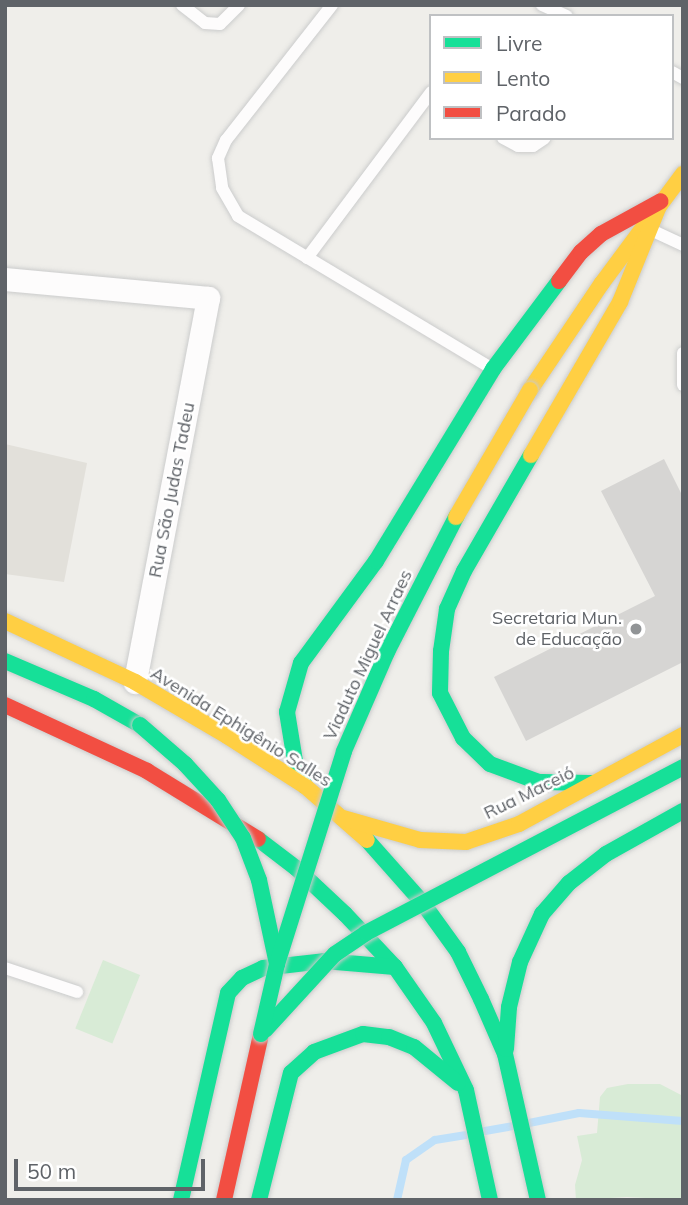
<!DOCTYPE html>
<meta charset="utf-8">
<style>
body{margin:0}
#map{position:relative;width:688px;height:1205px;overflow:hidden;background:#efeeea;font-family:Mulish,sans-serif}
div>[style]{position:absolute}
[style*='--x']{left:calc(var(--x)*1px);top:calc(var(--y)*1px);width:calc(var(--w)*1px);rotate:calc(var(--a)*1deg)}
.education>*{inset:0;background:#e2e0da}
.green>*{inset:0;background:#d8ebd6;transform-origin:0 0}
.stream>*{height:8px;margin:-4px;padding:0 4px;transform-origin:4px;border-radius:4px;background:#bfe0f9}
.building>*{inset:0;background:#d6d5d3}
.roads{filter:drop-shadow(0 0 2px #cbcccc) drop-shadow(0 0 2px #cbcccc)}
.lane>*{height:12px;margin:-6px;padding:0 6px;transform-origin:6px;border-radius:6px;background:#fdfcfc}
.street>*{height:23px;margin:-11.5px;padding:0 11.5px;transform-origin:11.5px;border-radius:11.5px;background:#fdfcfc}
.fast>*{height:16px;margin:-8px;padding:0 8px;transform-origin:8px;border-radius:8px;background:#16e098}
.slow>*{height:16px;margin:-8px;padding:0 8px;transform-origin:8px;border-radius:8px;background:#ffcf43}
.jam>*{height:16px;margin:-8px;padding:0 8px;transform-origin:8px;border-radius:8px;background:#f24e42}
.bridges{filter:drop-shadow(0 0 2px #cacacb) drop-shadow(0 0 2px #cacacb)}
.fast-bridge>*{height:16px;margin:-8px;padding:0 8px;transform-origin:8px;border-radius:8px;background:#16e098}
.slow-bridge>*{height:16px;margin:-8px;padding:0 8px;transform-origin:8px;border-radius:8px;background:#ffcf43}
.dots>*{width:19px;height:19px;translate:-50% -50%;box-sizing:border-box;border:4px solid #fff;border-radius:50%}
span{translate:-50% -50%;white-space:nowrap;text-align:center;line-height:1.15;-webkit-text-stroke:5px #fff;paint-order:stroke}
.street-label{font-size:18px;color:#5f6368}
.poi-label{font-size:18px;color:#5f6368}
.right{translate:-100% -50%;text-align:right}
.frame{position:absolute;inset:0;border:7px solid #5f6368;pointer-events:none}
.legend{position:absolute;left:429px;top:14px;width:245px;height:126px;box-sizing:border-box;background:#fff;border:2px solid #bfc1c3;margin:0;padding:9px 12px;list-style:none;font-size:21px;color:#5f6368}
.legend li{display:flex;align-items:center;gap:14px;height:35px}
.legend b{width:35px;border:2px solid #bfc1c3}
.scale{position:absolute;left:14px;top:1159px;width:191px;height:32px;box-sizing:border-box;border:4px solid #5f6368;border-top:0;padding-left:9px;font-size:21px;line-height:24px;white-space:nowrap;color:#5f6368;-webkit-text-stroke:5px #fff;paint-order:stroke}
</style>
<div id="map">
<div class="education">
<i style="clip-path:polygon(5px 444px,87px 463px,64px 582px,5px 574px)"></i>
</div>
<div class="green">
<i style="left:103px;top:960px;width:40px;height:74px;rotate:22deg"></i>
<i style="clip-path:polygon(628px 1084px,660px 1084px,683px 1096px,683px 1200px,627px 1197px,576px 1200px,575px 1185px,582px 1160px,577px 1136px,597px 1133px,600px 1097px,607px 1088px)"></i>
</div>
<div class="stream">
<i style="--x:529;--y:1123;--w:51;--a:-11.3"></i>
<i style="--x:579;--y:1113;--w:104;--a:4.4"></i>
<i style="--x:485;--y:1131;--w:28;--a:-10"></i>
<i style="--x:397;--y:1200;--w:41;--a:-77.3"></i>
<i style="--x:406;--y:1160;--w:35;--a:-35"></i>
<i style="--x:435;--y:1140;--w:30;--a:-9"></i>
</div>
<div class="building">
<i style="clip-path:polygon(664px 459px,683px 497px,683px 662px,526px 741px,494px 677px,655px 596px,601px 491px)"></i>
</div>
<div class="roads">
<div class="lane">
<i style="--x:182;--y:5;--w:29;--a:38"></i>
<i style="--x:205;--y:23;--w:15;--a:4"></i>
<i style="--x:220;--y:24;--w:27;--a:-45"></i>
<i style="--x:332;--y:5;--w:172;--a:128.1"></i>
<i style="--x:226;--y:140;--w:20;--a:114"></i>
<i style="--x:218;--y:158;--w:30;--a:82"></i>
<i style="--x:222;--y:188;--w:32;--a:60"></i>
<i style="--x:238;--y:216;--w:295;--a:31"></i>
<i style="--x:542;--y:5;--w:27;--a:24"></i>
<i style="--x:672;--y:72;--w:13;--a:29"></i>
<i style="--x:503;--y:138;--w:17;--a:28"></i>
<i style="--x:518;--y:146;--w:15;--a:0"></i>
<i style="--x:533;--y:146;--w:14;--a:-34"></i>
<i style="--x:651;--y:230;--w:35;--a:25"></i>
<i style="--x:307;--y:258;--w:207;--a:-53.2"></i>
<i style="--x:683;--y:353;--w:32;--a:90"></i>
<i style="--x:5;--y:968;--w:76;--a:18.4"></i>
</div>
<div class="street">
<i style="--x:5;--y:279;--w:204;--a:5.3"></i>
<i style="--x:208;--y:298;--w:391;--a:100.8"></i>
</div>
<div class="fast">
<i style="--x:531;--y:455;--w:134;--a:120"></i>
<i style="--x:464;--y:571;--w:42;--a:114.1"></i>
<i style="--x:447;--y:609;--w:42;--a:98.1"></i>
<i style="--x:441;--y:651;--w:42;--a:91.4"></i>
<i style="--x:440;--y:693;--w:51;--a:62.9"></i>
<i style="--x:463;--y:738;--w:37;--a:44"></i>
<i style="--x:490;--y:764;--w:52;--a:20.2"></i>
<i style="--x:539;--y:782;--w:54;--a:1.1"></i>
<i style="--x:5;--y:661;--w:97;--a:23.1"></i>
<i style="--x:94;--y:699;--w:53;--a:29.5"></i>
<i style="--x:305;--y:786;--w:27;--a:-112"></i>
<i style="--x:295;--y:761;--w:50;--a:-99.3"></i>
<i style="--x:287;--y:712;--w:51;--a:-74.1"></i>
<i style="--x:301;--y:663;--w:127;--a:-53.7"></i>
<i style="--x:376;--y:561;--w:225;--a:-58.6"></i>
<i style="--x:493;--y:369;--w:110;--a:-53.1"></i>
<i style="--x:258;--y:839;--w:48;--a:37.3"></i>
<i style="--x:296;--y:868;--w:67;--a:43.2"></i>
<i style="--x:345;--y:914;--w:73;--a:46.7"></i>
<i style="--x:395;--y:967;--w:68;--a:55.1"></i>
<i style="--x:434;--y:1023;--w:74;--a:64.5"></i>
<i style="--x:466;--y:1090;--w:113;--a:77.7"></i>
<i style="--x:367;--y:840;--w:83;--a:48.4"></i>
<i style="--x:422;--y:902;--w:62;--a:54.2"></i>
<i style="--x:458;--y:952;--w:52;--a:63.9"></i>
<i style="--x:481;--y:999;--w:60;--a:66.4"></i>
<i style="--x:505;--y:1054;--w:150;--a:77.3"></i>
<i style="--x:506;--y:1049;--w:42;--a:-85.9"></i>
<i style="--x:509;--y:1007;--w:46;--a:-76.3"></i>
<i style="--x:520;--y:962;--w:53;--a:-65.4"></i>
<i style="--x:542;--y:914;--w:41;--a:-48.9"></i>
<i style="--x:569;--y:883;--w:47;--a:-38.1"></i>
<i style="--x:606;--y:854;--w:88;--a:-29.2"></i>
<i style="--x:181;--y:1200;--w:212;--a:-77.2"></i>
<i style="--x:228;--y:993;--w:21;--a:-47"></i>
<i style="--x:242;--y:978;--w:23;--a:-25"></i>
<i style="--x:263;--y:968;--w:61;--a:-6.5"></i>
<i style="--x:324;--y:961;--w:71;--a:4.8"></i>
<i style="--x:259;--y:1200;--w:131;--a:-75.9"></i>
<i style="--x:291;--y:1073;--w:31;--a:-42"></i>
<i style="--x:314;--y:1052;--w:52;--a:-20.2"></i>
<i style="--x:363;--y:1034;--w:26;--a:7"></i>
<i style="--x:389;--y:1037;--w:27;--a:22"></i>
<i style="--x:414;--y:1047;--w:57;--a:39.3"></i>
</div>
<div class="slow">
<i style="--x:530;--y:390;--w:129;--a:-56.1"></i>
<i style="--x:602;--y:283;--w:136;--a:-53.4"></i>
<i style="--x:531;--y:455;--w:177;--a:-59.8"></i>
<i style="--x:620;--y:302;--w:109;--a:-67.9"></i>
<i style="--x:5;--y:621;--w:144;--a:25.1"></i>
<i style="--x:135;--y:682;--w:107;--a:30.4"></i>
<i style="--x:227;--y:736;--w:93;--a:32.7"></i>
<i style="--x:305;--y:786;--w:82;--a:41.1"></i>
<i style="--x:343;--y:818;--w:80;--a:15.9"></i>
<i style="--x:420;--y:840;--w:46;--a:2.5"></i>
<i style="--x:466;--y:842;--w:56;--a:-18.8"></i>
<i style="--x:519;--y:824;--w:187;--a:-28.5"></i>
</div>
<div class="jam">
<i style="--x:559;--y:281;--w:36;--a:-53"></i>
<i style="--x:581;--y:252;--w:27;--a:-42"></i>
<i style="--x:601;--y:234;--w:68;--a:-28.8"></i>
<i style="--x:5;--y:705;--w:157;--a:24.9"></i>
<i style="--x:147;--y:771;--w:130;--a:31.5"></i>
<i style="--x:224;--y:1200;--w:170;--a:-77.4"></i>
</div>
</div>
<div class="bridges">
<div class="fast-bridge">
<i style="--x:140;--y:725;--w:60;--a:40.9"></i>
<i style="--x:185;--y:764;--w:49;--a:47.5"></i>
<i style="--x:218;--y:800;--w:45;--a:56.7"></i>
<i style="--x:243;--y:838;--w:45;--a:69.1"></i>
<i style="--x:259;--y:880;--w:86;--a:77.9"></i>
<i style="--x:265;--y:1030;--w:103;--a:-47.4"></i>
<i style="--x:335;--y:954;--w:37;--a:-34"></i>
<i style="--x:366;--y:933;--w:358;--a:-27.6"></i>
<i style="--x:261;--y:1034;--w:72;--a:-77.1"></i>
<i style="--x:277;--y:964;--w:223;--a:-72.5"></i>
<i style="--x:344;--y:751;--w:108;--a:-66.5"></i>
<i style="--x:387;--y:652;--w:152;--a:-62.9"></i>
</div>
<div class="slow-bridge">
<i style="--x:456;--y:517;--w:147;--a:-59.8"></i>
</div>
</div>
<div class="dots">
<i style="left:636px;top:629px;background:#919496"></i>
</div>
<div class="street-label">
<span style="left:172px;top:490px;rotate:-79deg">Rua São Judas Tadeu</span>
<span style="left:368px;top:655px;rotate:-65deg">Viaduto Miguel Arraes</span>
<span style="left:241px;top:727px;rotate:32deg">Avenida Ephigênio Salles</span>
<span style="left:529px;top:793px;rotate:-26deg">Rua Maceió</span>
</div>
<div class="poi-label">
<span class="right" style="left:622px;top:629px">Secretaria Mun.<br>de Educação</span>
</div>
<div class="frame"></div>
<ul class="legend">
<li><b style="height:9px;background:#16e098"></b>Livre</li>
<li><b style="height:9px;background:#ffcf43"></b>Lento</li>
<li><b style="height:9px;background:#f24e42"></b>Parado</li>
</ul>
<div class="scale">50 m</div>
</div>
